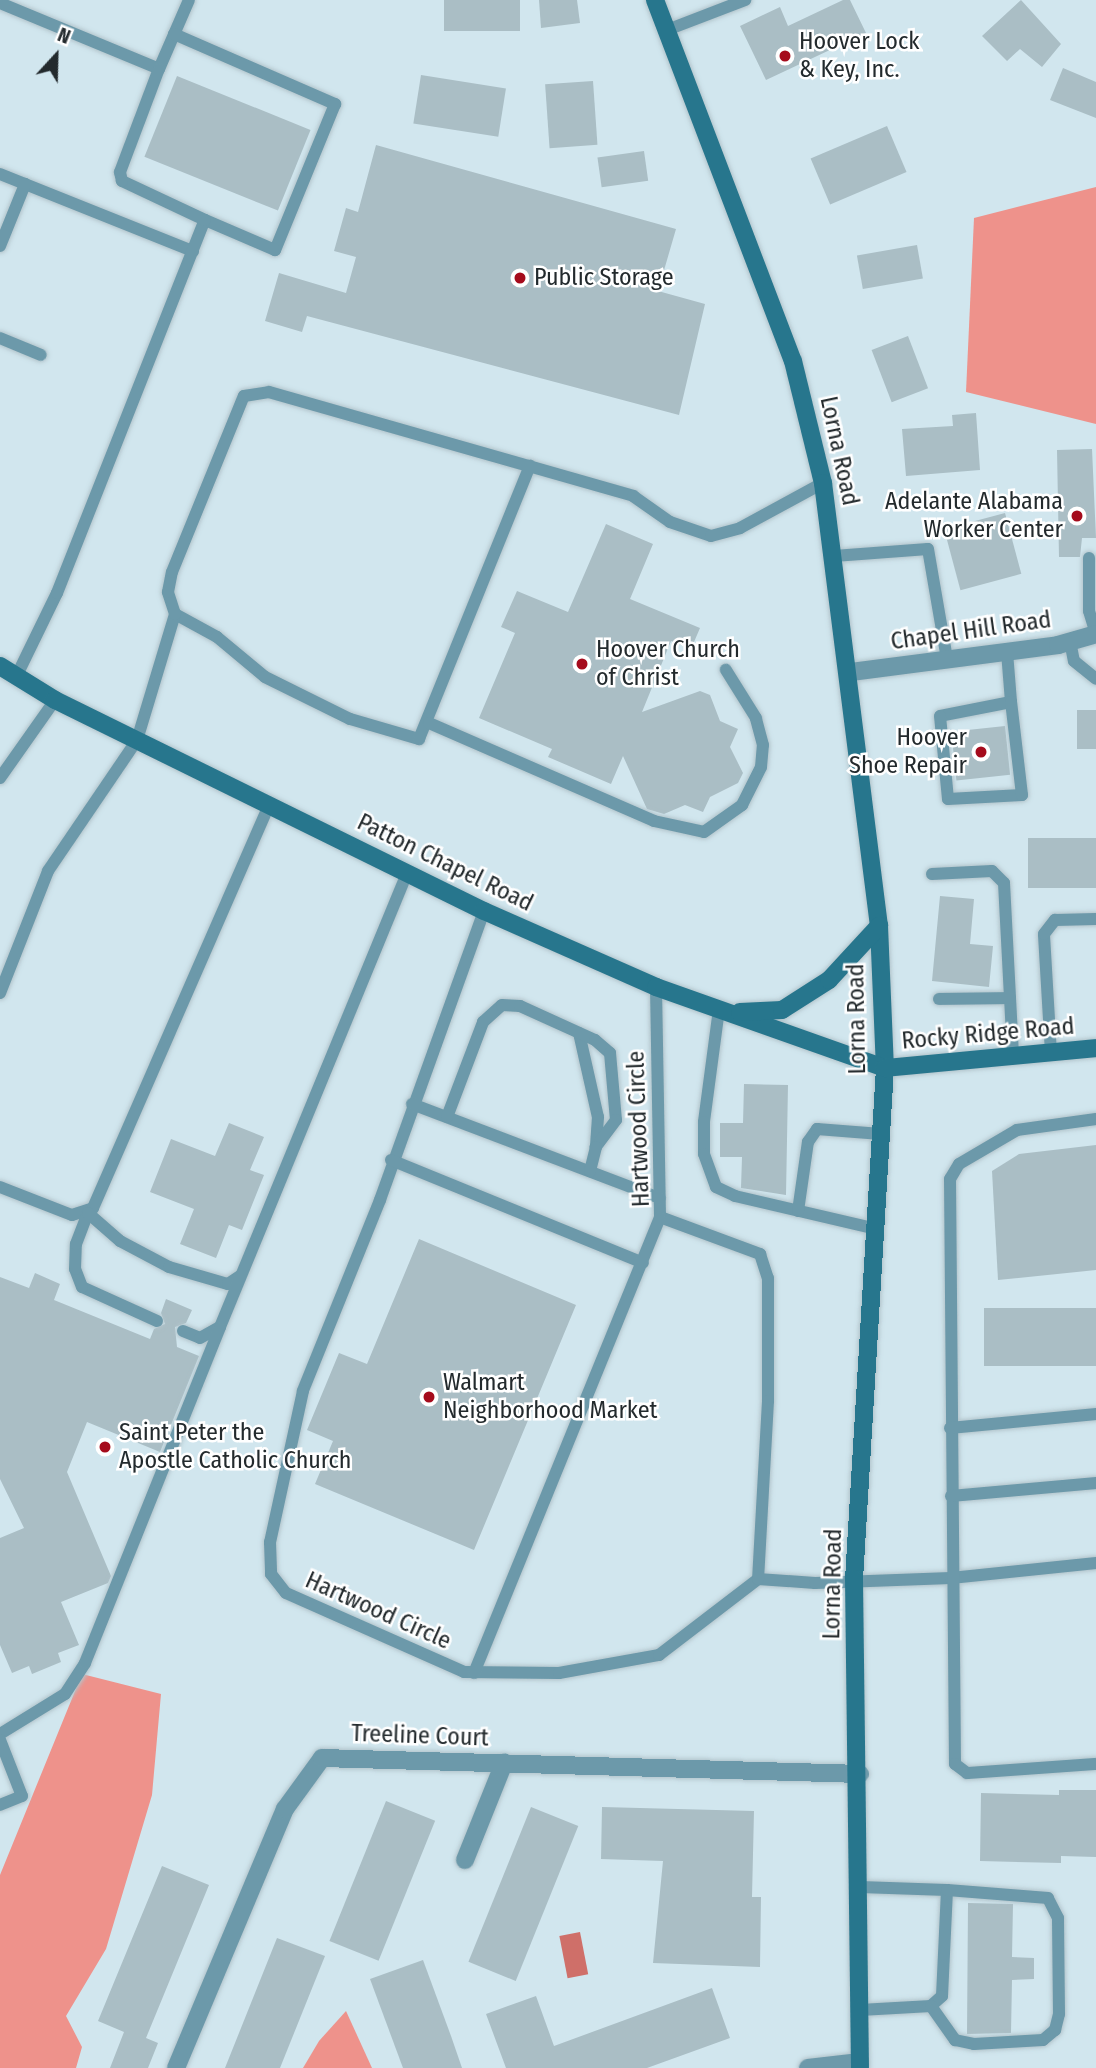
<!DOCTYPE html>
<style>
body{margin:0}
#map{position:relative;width:1096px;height:2068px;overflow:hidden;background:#d1e6ee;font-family:"Fira Sans Condensed",sans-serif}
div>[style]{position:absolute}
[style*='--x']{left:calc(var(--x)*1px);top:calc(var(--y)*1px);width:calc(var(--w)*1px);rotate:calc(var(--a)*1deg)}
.green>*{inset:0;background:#ee928b}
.water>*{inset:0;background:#cf6f69;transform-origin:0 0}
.building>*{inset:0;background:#aabec5;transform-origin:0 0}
.roads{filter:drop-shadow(0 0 2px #b2c4cb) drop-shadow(0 0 2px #b2c4cb)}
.lane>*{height:12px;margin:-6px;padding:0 6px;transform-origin:6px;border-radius:6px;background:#6c99aa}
.street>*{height:18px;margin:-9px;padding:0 9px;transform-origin:9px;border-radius:9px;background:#6c99aa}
.secondary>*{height:18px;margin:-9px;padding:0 9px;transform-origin:9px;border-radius:9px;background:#27768d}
.dots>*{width:19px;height:19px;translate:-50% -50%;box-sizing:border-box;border:4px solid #fff;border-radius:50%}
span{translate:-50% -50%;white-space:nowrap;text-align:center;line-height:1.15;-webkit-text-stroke:5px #fff;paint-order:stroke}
.poi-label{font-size:24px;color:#232a2d}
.left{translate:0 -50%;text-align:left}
.right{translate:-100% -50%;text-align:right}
.street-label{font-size:24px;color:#232a2d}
.north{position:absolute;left:21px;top:21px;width:70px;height:70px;-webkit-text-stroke:5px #fff;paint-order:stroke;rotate:22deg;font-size:19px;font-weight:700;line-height:28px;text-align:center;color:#232a2d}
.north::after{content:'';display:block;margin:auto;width:24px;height:32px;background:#232a2d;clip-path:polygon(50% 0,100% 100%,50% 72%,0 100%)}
</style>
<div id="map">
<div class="green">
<i style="clip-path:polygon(1096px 187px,1096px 424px,966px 392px,974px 218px)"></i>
<i style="clip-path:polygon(82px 1674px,161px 1694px,152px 1795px,106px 1949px,66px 2016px,82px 2047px,76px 2068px,0 2068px,0 1875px)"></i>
<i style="clip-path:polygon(346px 2011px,372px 2068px,303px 2068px,319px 2041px)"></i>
</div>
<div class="water">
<i style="left:580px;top:1932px;width:43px;height:21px;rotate:79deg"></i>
</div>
<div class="building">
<i style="left:444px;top:0;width:76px;height:31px"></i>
<i style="clip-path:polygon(539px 0,577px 0,580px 23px,541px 28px)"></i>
<i style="clip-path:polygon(843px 0,850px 0,866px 33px,766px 80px,740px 26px,780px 7px,788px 26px)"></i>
<i style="clip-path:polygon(1021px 0,1061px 44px,1042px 67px,1020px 49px,1007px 61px,982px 36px)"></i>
<i style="clip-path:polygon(1063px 68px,1096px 82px,1096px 118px,1050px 100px)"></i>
<i style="left:421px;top:75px;width:86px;height:49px;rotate:9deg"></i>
<i style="left:177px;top:76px;width:144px;height:87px;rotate:22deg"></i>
<i style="left:593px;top:81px;width:64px;height:48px;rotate:86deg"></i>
<i style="left:887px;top:126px;width:50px;height:83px;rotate:67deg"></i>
<i style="clip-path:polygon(376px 145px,676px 229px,658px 291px,705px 304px,679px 415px,307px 316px,302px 332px,265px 321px,279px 273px,346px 293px,356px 257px,334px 251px,346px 208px,358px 212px)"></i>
<i style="left:644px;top:151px;width:30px;height:47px;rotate:82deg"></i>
<i style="left:917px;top:245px;width:34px;height:61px;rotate:80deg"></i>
<i style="left:908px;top:336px;width:56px;height:39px;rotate:69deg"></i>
<i style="clip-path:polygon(976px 413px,980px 470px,906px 476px,902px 429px,953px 426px,952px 415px)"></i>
<i style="clip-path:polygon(1092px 449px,1096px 538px,1082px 538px,1080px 557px,1059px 557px,1057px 450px)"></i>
<i style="left:1005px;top:513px;width:63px;height:63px;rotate:75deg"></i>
<i style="clip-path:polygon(606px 524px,653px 544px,630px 599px,700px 628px,691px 649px,671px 641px,642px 712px,700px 691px,710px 695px,720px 721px,738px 729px,730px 747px,743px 773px,738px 783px,710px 797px,703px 812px,685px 805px,664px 814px,647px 809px,623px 756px,611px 784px,548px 757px,552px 749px,479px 718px,515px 633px,501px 627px,517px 591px,568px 612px)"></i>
<i style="left:1077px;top:710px;width:19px;height:39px"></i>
<i style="left:1005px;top:726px;width:49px;height:54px;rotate:84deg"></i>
<i style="left:1028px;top:838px;width:68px;height:50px"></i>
<i style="clip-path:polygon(940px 896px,974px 899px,970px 944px,993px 946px,989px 987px,932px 981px)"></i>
<i style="clip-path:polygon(744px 1084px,788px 1085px,786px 1195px,741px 1188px,742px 1157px,720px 1157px,720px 1123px,743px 1123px)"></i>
<i style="clip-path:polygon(229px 1123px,264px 1137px,250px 1170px,264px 1175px,242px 1230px,229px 1225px,216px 1258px,180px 1244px,194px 1209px,150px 1192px,171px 1139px,215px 1156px)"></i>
<i style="clip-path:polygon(1096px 1145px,1096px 1270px,998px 1280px,992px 1171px,1019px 1154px)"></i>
<i style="clip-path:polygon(419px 1239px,576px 1305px,474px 1550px,315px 1484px,333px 1441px,307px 1430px,339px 1353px,367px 1364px)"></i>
<i style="clip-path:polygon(35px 1273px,60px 1284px,54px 1300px,150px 1339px,154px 1329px,165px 1324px,161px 1313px,166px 1299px,192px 1310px,186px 1323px,175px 1327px,177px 1347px,199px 1356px,160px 1452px,87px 1422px,67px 1472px,111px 1576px,108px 1583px,61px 1602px,79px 1645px,58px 1653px,61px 1662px,32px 1674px,29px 1666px,12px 1673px,0 1645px,0 1538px,24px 1528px,0 1479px,0 1277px,29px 1288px)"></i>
<i style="left:1096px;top:1308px;width:58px;height:112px;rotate:90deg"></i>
<i style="clip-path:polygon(1059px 1790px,1096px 1790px,1096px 1857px,1061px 1856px,1061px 1863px,980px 1861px,981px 1793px,1059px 1795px)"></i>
<i style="left:386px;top:1801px;width:53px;height:151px;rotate:22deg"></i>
<i style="left:531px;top:1807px;width:51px;height:167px;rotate:22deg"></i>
<i style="clip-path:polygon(602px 1807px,754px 1811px,752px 1897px,761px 1897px,760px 1967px,653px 1963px,663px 1861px,601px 1859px)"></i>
<i style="clip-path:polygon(162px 1866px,209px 1885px,146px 2038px,158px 2043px,148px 2068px,110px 2068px,124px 2032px,98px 2021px)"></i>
<i style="clip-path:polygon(968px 1903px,1013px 1904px,1012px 1957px,1034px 1958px,1034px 1979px,1012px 1980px,1011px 2033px,967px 2034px)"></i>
<i style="clip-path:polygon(277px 1938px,325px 1956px,280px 2068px,225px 2068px)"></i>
<i style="clip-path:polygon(423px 1960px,451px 2036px,462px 2068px,403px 2068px,370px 1979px)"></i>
<i style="clip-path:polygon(712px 1988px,730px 2038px,647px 2068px,506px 2068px,486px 2014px,536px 1996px,554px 2046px)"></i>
</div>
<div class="roads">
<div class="lane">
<i style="--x:0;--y:3;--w:172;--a:22.5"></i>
<i style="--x:159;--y:69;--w:75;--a:-66.5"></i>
<i style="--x:667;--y:30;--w:84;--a:-21"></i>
<i style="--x:174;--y:34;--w:176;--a:23.5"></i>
<i style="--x:335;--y:104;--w:158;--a:112.3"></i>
<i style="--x:275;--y:250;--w:76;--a:-156.8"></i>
<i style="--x:0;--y:174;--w:208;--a:21.8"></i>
<i style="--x:0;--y:246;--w:67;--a:-68"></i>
<i style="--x:0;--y:338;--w:44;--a:22.5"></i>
<i style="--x:834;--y:556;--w:94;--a:-4.3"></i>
<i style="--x:928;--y:549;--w:112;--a:80.2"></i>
<i style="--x:1089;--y:558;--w:53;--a:90"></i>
<i style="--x:1089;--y:611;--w:24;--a:73"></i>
<i style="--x:175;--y:614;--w:48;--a:28.7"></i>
<i style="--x:217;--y:637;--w:62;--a:39.8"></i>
<i style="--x:265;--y:677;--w:95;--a:26.3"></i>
<i style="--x:350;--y:719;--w:72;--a:16.2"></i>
<i style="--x:419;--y:739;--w:295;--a:-67.9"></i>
<i style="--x:1070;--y:641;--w:20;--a:79"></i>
<i style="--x:1074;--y:661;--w:28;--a:39"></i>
<i style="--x:1007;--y:652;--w:50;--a:85.4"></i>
<i style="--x:1011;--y:702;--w:72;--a:168.8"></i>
<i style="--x:940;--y:716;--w:83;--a:84.5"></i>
<i style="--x:948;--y:799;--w:74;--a:-3.1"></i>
<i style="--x:1022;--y:795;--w:94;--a:-96.7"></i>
<i style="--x:17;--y:675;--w:91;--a:-64"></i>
<i style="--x:57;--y:593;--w:401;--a:-68.4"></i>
<i style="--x:205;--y:220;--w:92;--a:-154.8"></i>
<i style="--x:122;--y:181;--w:9;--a:-103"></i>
<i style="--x:120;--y:172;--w:110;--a:-69.3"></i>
<i style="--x:429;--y:723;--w:245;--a:23.5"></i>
<i style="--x:654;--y:821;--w:51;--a:12.4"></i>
<i style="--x:704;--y:832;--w:47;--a:-35.4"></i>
<i style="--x:742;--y:805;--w:42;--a:-63.4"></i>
<i style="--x:761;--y:767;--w:22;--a:-85"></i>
<i style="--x:763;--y:745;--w:28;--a:-105"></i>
<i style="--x:756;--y:718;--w:57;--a:-122"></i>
<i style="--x:0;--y:778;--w:95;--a:-54.8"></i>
<i style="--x:932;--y:874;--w:60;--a:-2.9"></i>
<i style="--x:992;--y:871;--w:17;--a:45"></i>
<i style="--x:1004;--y:883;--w:173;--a:87"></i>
<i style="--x:484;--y:911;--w:307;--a:109.8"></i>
<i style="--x:380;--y:1200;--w:206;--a:112"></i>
<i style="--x:303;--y:1391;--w:155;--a:102.3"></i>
<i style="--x:270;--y:1542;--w:32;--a:88"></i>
<i style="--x:271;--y:1574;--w:24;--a:52"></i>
<i style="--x:286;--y:1593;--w:195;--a:23.9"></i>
<i style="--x:464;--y:1672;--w:95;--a:0.6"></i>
<i style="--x:559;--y:1673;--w:102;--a:-10.2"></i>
<i style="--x:659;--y:1655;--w:125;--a:-37.5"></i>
<i style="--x:758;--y:1579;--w:57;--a:4"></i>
<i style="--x:815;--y:1583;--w:136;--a:-2.1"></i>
<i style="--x:951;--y:1578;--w:146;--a:-5.9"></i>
<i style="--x:656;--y:987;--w:230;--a:89"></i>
<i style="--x:660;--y:1217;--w:107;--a:20.3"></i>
<i style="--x:760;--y:1254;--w:25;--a:72"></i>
<i style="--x:768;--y:1278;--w:123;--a:90"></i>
<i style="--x:768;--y:1401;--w:178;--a:93.2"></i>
<i style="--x:0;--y:993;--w:131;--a:-68.5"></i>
<i style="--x:48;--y:871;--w:158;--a:-55.8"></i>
<i style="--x:137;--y:740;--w:132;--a:-73.2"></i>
<i style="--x:175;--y:614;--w:23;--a:-108"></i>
<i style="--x:168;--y:592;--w:20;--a:-79"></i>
<i style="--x:172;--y:572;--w:190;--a:-67.8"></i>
<i style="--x:244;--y:396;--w:25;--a:-9"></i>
<i style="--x:269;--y:392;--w:379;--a:15.9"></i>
<i style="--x:633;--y:496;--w:45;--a:35.1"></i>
<i style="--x:670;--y:522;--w:43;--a:18.9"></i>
<i style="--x:711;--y:536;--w:30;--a:-15"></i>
<i style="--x:740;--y:528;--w:94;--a:-28.5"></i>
<i style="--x:939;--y:999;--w:71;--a:-0.8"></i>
<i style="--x:719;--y:1009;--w:114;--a:97.6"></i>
<i style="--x:704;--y:1122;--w:32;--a:90"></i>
<i style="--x:704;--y:1154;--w:35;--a:70"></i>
<i style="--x:716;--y:1187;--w:21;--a:25"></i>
<i style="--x:735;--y:1196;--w:146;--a:13.1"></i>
<i style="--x:579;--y:1033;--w:86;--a:77.3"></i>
<i style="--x:598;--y:1117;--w:30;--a:94"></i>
<i style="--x:1051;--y:1053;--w:119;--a:-93.4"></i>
<i style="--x:1044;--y:934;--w:18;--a:-52"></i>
<i style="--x:1055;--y:920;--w:41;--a:-1.4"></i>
<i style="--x:412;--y:1104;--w:265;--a:20.8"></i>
<i style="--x:447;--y:1117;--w:102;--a:-69.2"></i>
<i style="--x:483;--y:1022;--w:25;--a:-42"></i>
<i style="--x:502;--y:1005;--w:18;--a:3"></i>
<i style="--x:520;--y:1006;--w:82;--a:24.4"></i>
<i style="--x:595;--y:1040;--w:20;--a:41"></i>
<i style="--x:610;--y:1053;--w:67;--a:84.9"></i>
<i style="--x:616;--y:1120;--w:34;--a:127"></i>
<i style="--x:596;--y:1147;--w:25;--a:104"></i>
<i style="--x:1096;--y:1119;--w:80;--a:172.1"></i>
<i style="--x:1017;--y:1130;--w:67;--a:149.6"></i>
<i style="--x:959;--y:1164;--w:17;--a:121"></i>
<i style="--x:950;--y:1179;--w:585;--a:89.51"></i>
<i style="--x:955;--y:1764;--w:15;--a:37"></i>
<i style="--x:967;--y:1773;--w:129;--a:-4"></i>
<i style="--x:391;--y:1160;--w:272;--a:22.2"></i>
<i style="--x:0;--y:1187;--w:77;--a:21.3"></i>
<i style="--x:72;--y:1215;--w:22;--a:-18"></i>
<i style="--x:93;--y:1208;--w:440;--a:-66.4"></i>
<i style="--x:798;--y:1211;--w:70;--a:-81.8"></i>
<i style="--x:808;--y:1142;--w:16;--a:-55"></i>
<i style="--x:817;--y:1129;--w:64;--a:4.5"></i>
<i style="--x:157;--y:1321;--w:82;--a:-155.6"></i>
<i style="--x:82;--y:1287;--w:19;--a:-111"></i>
<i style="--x:75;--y:1269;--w:25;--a:-88"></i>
<i style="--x:76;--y:1244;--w:33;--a:-69"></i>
<i style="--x:88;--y:1213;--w:43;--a:41.2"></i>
<i style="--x:120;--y:1241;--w:55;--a:28"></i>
<i style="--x:169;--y:1267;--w:61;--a:16.1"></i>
<i style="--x:228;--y:1284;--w:14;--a:-34"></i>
<i style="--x:183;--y:1331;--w:18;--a:22"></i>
<i style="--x:200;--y:1338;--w:23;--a:-29"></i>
<i style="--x:220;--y:1327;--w:491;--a:-67.6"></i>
<i style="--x:950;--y:1428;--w:147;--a:-5.5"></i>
<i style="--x:951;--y:1496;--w:146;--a:-5.1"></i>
<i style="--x:474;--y:1673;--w:492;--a:-67.8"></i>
<i style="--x:0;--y:1734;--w:76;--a:-31.6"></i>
<i style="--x:65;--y:1694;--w:37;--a:-57"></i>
<i style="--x:85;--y:1663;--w:360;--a:-68.1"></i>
<i style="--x:0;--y:1740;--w:60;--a:68.6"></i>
<i style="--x:22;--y:1796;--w:24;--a:158"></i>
<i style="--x:860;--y:1887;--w:87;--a:2"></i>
<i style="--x:947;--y:1890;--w:106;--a:92.7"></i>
<i style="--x:942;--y:1996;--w:15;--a:138"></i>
<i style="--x:931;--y:2006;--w:71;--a:176.8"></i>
<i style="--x:931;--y:2006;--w:42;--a:54.8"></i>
<i style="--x:955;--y:2040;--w:19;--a:12"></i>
<i style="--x:974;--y:2044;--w:69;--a:-3.3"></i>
<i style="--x:1043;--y:2040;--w:16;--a:-40"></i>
<i style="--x:1055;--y:2030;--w:16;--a:-76"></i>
<i style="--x:1059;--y:2014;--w:96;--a:-90.6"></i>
<i style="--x:1058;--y:1918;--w:22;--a:-117"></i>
<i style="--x:1048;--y:1898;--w:101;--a:-175.5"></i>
</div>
<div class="street">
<i style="--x:851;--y:672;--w:209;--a:-7.4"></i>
<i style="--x:1058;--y:645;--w:40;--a:-16"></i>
<i style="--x:465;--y:1860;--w:105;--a:-68.1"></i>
<i style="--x:176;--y:2068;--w:281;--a:-67.2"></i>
<i style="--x:285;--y:1809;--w:63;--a:-54"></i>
<i style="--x:322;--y:1758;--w:538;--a:1.7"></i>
<i style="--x:808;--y:2068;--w:52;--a:-6.6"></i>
</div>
<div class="secondary">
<i style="--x:655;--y:0;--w:386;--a:69.1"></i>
<i style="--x:793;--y:361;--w:126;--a:76.2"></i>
<i style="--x:823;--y:483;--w:447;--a:82.8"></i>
<i style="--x:879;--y:926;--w:142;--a:87.6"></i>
<i style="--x:885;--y:1068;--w:512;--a:93.47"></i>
<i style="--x:854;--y:1579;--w:489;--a:89.3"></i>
<i style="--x:0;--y:666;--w:65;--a:31.7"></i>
<i style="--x:55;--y:700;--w:478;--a:26.2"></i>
<i style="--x:484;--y:911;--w:188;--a:23.8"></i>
<i style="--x:656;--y:987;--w:243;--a:19.5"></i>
<i style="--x:885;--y:1068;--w:212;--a:-5.4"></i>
<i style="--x:740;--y:1012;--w:42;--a:-2.7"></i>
<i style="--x:782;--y:1010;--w:56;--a:-32.6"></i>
<i style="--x:829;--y:980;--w:74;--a:-47.2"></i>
</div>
</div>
<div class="dots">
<i style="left:785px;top:56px;background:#a50b1c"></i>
<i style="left:520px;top:278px;background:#a50b1c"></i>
<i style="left:1077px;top:516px;background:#a50b1c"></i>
<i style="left:582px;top:664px;background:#a50b1c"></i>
<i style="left:981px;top:752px;background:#a50b1c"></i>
<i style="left:429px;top:1397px;background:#a50b1c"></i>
<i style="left:105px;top:1447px;background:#a50b1c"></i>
</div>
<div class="poi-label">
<span class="left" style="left:799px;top:56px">Hoover Lock<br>&amp; Key, Inc.</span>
<span class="left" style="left:534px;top:278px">Public Storage</span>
<span class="right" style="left:1063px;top:516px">Adelante Alabama<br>Worker Center</span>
<span class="left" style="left:596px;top:664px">Hoover Church<br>of Christ</span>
<span class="right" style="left:967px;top:752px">Hoover<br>Shoe Repair</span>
<span class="left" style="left:443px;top:1397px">Walmart<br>Neighborhood Market</span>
<span class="left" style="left:119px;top:1447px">Saint Peter the<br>Apostle Catholic Church</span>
</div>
<div class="street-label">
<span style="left:839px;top:451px;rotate:78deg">Lorna Road</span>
<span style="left:971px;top:631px;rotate:-8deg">Chapel Hill Road</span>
<span style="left:445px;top:863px;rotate:26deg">Patton Chapel Road</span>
<span style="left:857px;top:1019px;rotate:-91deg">Lorna Road</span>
<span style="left:988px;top:1034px;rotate:-5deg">Rocky Ridge Road</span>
<span style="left:639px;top:1129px;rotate:-92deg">Hartwood Circle</span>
<span style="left:833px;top:1584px;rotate:-89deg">Lorna Road</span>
<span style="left:378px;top:1611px;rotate:24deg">Hartwood Circle</span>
<span style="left:420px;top:1736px;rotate:2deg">Treeline Court</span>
</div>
<div class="north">N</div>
</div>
